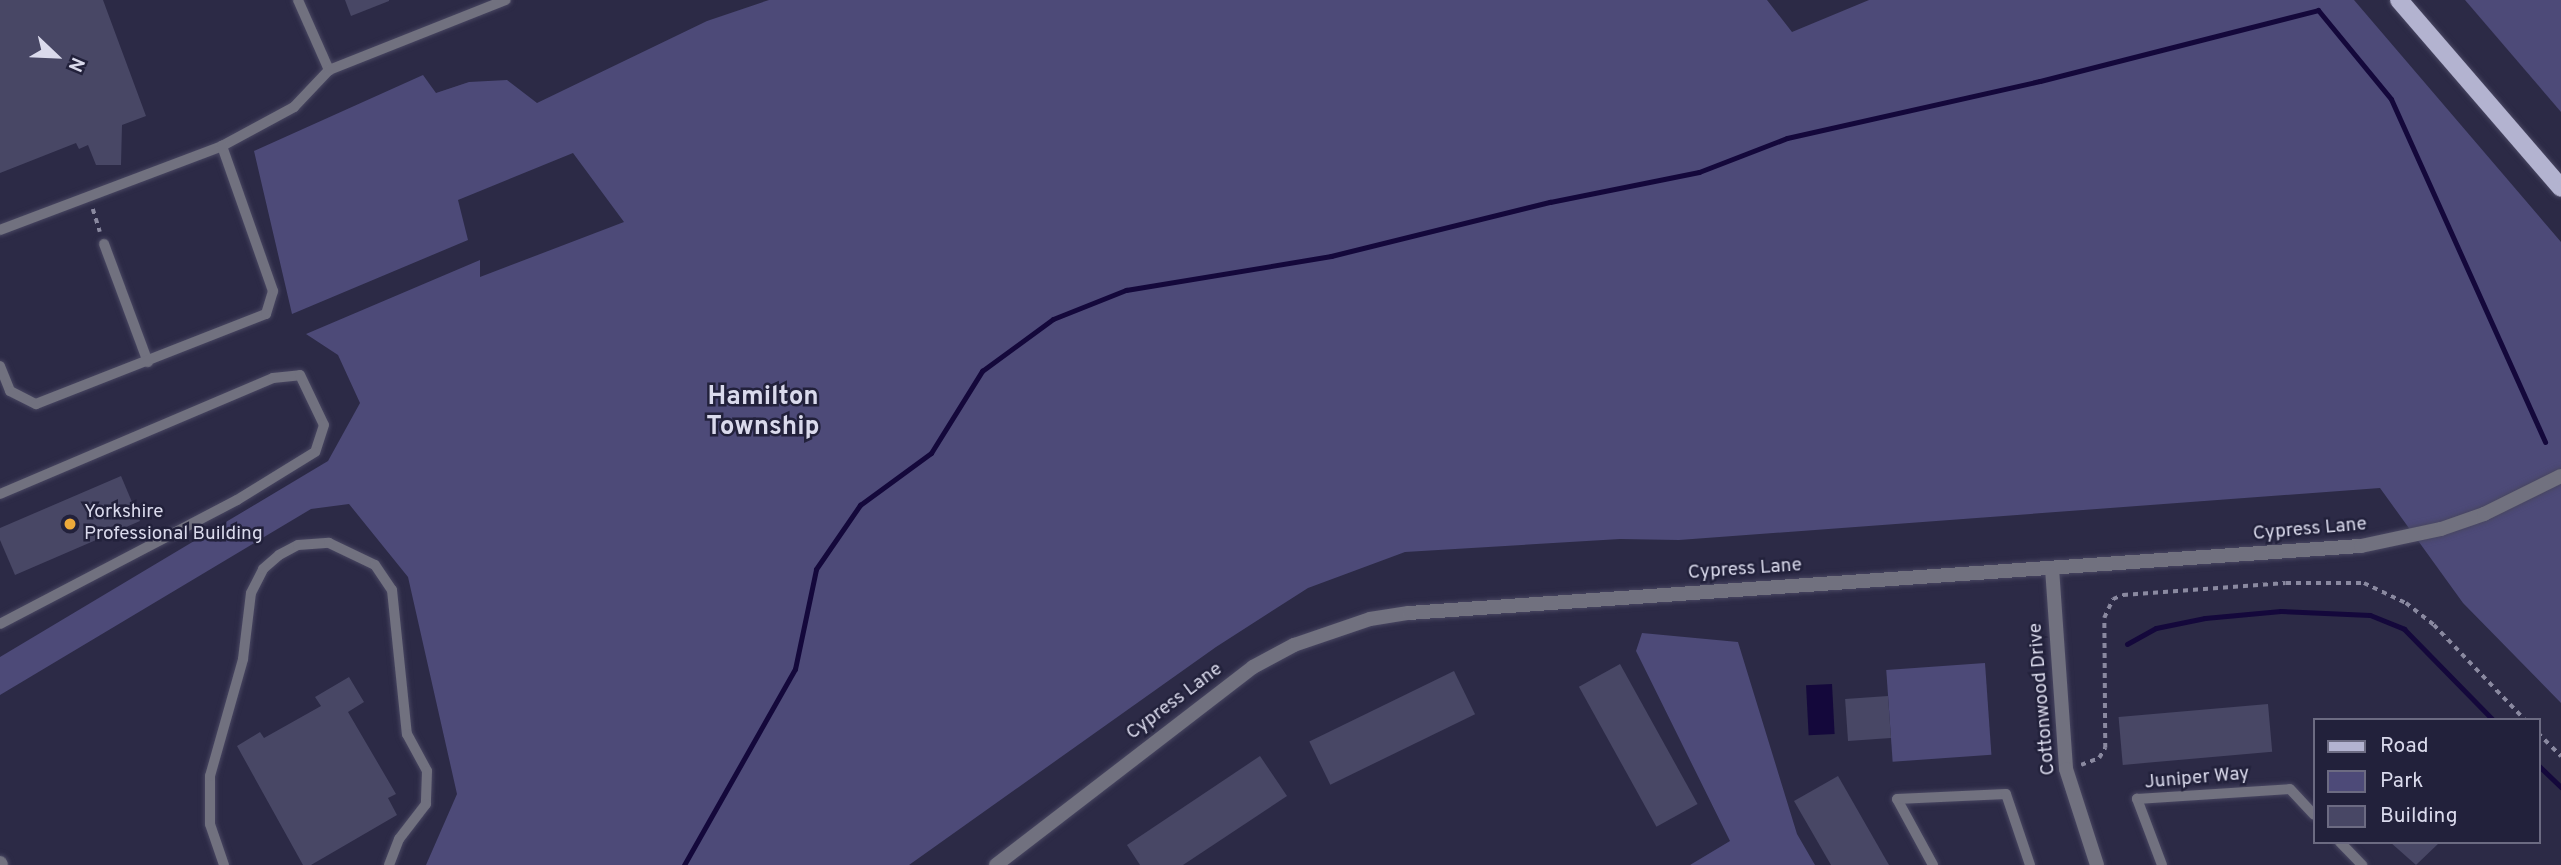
<!DOCTYPE html>
<style>
body{margin:0}
#map{position:relative;width:2561px;height:865px;overflow:hidden;background:#2c2a46;font-family:Overpass,sans-serif}
div>[style]{position:absolute}
[style*='--x']{left:calc(var(--x)*1px);top:calc(var(--y)*1px);width:calc(var(--w)*1px);rotate:calc(var(--a)*1deg)}
.green>*{inset:0;background:#4d4a78;transform-origin:0 0}
.water>*{inset:0;background:#14083b;transform-origin:0 0}
.stream>*{height:5px;margin:-2.5px;padding:0 2.5px;transform-origin:2.5px;border-radius:2.5px;background:#14083b}
.building>*{inset:0;background:#484765;transform-origin:0 0}
.path>*{height:3.5px;margin-top:-1.75px;transform-origin:0;background:repeating-linear-gradient(90deg,#8a89a0 0 5px,transparent 0 10px)}
.roads{filter:drop-shadow(0 0 2px #484661) drop-shadow(0 0 2px #484661)}
.service>*{height:10px;margin:-5px;padding:0 5px;transform-origin:5px;border-radius:5px;background:#71717f}
.minor>*{height:14px;margin:-7px;padding:0 7px;transform-origin:7px;border-radius:7px;background:#71717f}
.tertiary>*{height:14px;margin:-7px;padding:0 7px;transform-origin:7px;border-radius:7px;background:#71717f}
.primary>*{height:18px;margin:-9px;padding:0 9px;transform-origin:9px;border-radius:9px;background:#b3b3d0}
.dots>*{width:19px;height:19px;translate:-50% -50%;box-sizing:border-box;border:4px solid #22213b;border-radius:50%}
span{translate:-50% -50%;white-space:nowrap;text-align:center;line-height:1.15;-webkit-text-stroke:5px #22213b;paint-order:stroke}
.poi-label{font-size:19px;color:#dadaec}
.left{translate:0 -50%;text-align:left}
.street-label{font-size:19px;color:#dadaec}
.district-label{font-size:26px;color:#dadaec;font-weight:700}
.legend{position:absolute;left:2313px;top:718px;width:228px;height:126px;box-sizing:border-box;background:#22213b;border:2px solid #6c6b82;margin:0;padding:9px 12px;list-style:none;font-size:21px;color:#dadaec}
.legend li{display:flex;align-items:center;gap:14px;height:35px}
.legend b{width:35px;border:2px solid #6c6b82}
.north{position:absolute;left:21px;top:21px;width:70px;height:70px;-webkit-text-stroke:5px #22213b;paint-order:stroke;rotate:113deg;font-size:19px;font-weight:700;line-height:28px;text-align:center;color:#dadaec}
.north::after{content:'';display:block;margin:auto;width:24px;height:32px;background:#dadaec;clip-path:polygon(50% 0,100% 100%,50% 72%,0 100%)}
</style>
<div id="map">
<div class="green">
<i style="clip-path:polygon(769px 0,1767px 0,1792px 32px,1869px 0,2354px 0,2561px 242px,2561px 703px,2463px 603px,2380px 488px,1679px 540px,1620px 539px,1405px 552px,1308px 588px,1216px 647px,909px 865px,426px 865px,457px 794px,408px 577px,349px 504px,311px 509px,0 695px,0 657px,328px 461px,360px 403px,338px 355px,306px 334px,480px 260px,480px 277px,624px 222px,573px 153px,458px 200px,468px 240px,292px 314px,254px 151px,423px 75px,436px 93px,469px 82px,507px 80px,537px 103px,707px 21px)"></i>
<i style="clip-path:polygon(2465px 0,2561px 0,2561px 112px)"></i>
<i style="clip-path:polygon(1642px 633px,1738px 642px,1797px 834px,1815px 865px,1690px 865px,1730px 841px,1636px 651px)"></i>
<i style="left:1985px;top:663px;width:92px;height:99px;rotate:86deg"></i>
</div>
<div class="water">
<i style="left:1832px;top:684px;width:50px;height:26px;rotate:87deg"></i>
</div>
<div class="stream">
<i style="--x:2127;--y:644;--w:33;--a:-29"></i>
<i style="--x:2156;--y:628;--w:50;--a:-11.5"></i>
<i style="--x:2205;--y:618;--w:76;--a:-5.3"></i>
<i style="--x:2281;--y:611;--w:89;--a:2.6"></i>
<i style="--x:2370;--y:615;--w:37;--a:22"></i>
<i style="--x:2404;--y:629;--w:127;--a:45.6"></i>
<i style="--x:2538;--y:765;--w:32;--a:44"></i>
<i style="--x:684;--y:865;--w:225;--a:-60.5"></i>
<i style="--x:795;--y:669;--w:102;--a:-78.1"></i>
<i style="--x:816;--y:569;--w:78;--a:-55.5"></i>
<i style="--x:860;--y:505;--w:88;--a:-36.2"></i>
<i style="--x:931;--y:453;--w:97;--a:-58.1"></i>
<i style="--x:982;--y:371;--w:88;--a:-36.2"></i>
<i style="--x:1053;--y:319;--w:79;--a:-21.7"></i>
<i style="--x:1126;--y:290;--w:208;--a:-9.4"></i>
<i style="--x:1331;--y:256;--w:226;--a:-13.9"></i>
<i style="--x:1550;--y:202;--w:152;--a:-11.4"></i>
<i style="--x:1699;--y:172;--w:94;--a:-21.1"></i>
<i style="--x:1787;--y:138;--w:259;--a:-12.7"></i>
<i style="--x:2040;--y:81;--w:287;--a:-14.3"></i>
<i style="--x:2318;--y:10;--w:115;--a:50.6"></i>
<i style="--x:2391;--y:99;--w:376;--a:65.8"></i>
</div>
<div class="building">
<i style="clip-path:polygon(0 0,103px 0,146px 116px,122px 125px,121px 165px,96px 165px,88px 145px,79px 149px,76px 143px,0 173px)"></i>
<i style="clip-path:polygon(345px 0,389px 0,389px 1px,351px 16px)"></i>
<i style="clip-path:polygon(121px 476px,140px 521px,15px 575px,0 540px,0 528px)"></i>
<i style="left:1620px;top:664px;width:160px;height:47px;rotate:61deg"></i>
<i style="left:1454px;top:671px;width:48px;height:161px;rotate:64deg"></i>
<i style="clip-path:polygon(349px 677px,364px 702px,348px 712px,396px 794px,388px 798px,397px 815px,311px 865px,303px 865px,237px 746px,260px 732px,264px 738px,321px 706px,315px 697px)"></i>
<i style="left:1888px;top:696px;width:42px;height:43px;rotate:86deg"></i>
<i style="left:2268px;top:704px;width:48px;height:150px;rotate:85deg"></i>
<i style="clip-path:polygon(1260px 756px,1287px 796px,1183px 865px,1140px 865px,1127px 845px)"></i>
<i style="clip-path:polygon(1838px 776px,1889px 865px,1831px 865px,1794px 801px)"></i>
<i style="clip-path:polygon(2390px 842px,2440px 842px,2416px 865px)"></i>
</div>
<div class="path">
<i style="--x:93;--y:209;--w:24;--a:73"></i>
<i style="--x:2538;--y:733;--w:33;--a:45"></i>
<i style="--x:2081;--y:765;--w:19;--a:-21"></i>
<i style="--x:2099;--y:758;--w:12;--a:-59"></i>
<i style="--x:2105;--y:748;--w:130;--a:-90.4"></i>
<i style="--x:2104;--y:618;--w:21;--a:-65"></i>
<i style="--x:2113;--y:599;--w:11;--a:-22"></i>
<i style="--x:2123;--y:595;--w:163;--a:-4.2"></i>
<i style="--x:2286;--y:583;--w:78;--a:0"></i>
<i style="--x:2364;--y:583;--w:47;--a:25.5"></i>
<i style="--x:2406;--y:603;--w:36;--a:38"></i>
<i style="--x:2434;--y:625;--w:132;--a:46.2"></i>
</div>
<div class="roads">
<div class="service">
<i style="--x:298;--y:0;--w:77;--a:66.1"></i>
<i style="--x:0;--y:230;--w:237;--a:-20.7"></i>
<i style="--x:222;--y:146;--w:82;--a:-28.4"></i>
<i style="--x:294;--y:107;--w:51;--a:-46.6"></i>
<i style="--x:329;--y:70;--w:190;--a:-21.6"></i>
<i style="--x:104;--y:244;--w:126;--a:69.6"></i>
<i style="--x:0;--y:366;--w:27;--a:68"></i>
<i style="--x:10;--y:391;--w:29;--a:27"></i>
<i style="--x:36;--y:404;--w:247;--a:-21.4"></i>
<i style="--x:266;--y:314;--w:24;--a:-73"></i>
<i style="--x:273;--y:291;--w:154;--a:-109.4"></i>
<i style="--x:0;--y:494;--w:297;--a:-23"></i>
<i style="--x:273;--y:378;--w:27;--a:-6"></i>
<i style="--x:300;--y:375;--w:55;--a:64.4"></i>
<i style="--x:324;--y:425;--w:28;--a:108"></i>
<i style="--x:315;--y:452;--w:92;--a:148.4"></i>
<i style="--x:237;--y:500;--w:267;--a:152.4"></i>
<i style="--x:2340;--y:842;--w:32;--a:46"></i>
<i style="--x:224;--y:865;--w:43;--a:-108.9"></i>
<i style="--x:210;--y:824;--w:48;--a:-90"></i>
<i style="--x:210;--y:776;--w:122;--a:-74.2"></i>
<i style="--x:243;--y:659;--w:66;--a:-83.1"></i>
<i style="--x:251;--y:593;--w:27;--a:-63"></i>
<i style="--x:263;--y:569;--w:21;--a:-41"></i>
<i style="--x:279;--y:555;--w:21;--a:-28"></i>
<i style="--x:298;--y:545;--w:31;--a:-4"></i>
<i style="--x:329;--y:543;--w:51;--a:25.6"></i>
<i style="--x:375;--y:565;--w:30;--a:56"></i>
<i style="--x:392;--y:590;--w:145;--a:84.1"></i>
<i style="--x:407;--y:734;--w:42;--a:61.6"></i>
<i style="--x:427;--y:771;--w:33;--a:92"></i>
<i style="--x:426;--y:804;--w:44;--a:127.6"></i>
<i style="--x:399;--y:839;--w:28;--a:111"></i>
<i style="--x:1933;--y:865;--w:75;--a:-118.6"></i>
<i style="--x:1897;--y:799;--w:109;--a:-2.6"></i>
<i style="--x:2006;--y:794;--w:75;--a:71.3"></i>
<i style="--x:2162;--y:865;--w:71;--a:-110.7"></i>
<i style="--x:2137;--y:799;--w:153;--a:-3.7"></i>
<i style="--x:2290;--y:789;--w:35;--a:47"></i>
</div>
<div class="minor">
<i style="--x:2052;--y:568;--w:201;--a:86"></i>
<i style="--x:2066;--y:769;--w:101;--a:72.1"></i>
</div>
<div class="tertiary">
<i style="--x:0;--y:863;--w:2;--a:63"></i>
<i style="--x:996;--y:865;--w:324;--a:-37.6"></i>
<i style="--x:1253;--y:667;--w:47;--a:-28.2"></i>
<i style="--x:1294;--y:645;--w:80;--a:-18.9"></i>
<i style="--x:1370;--y:619;--w:39;--a:-9"></i>
<i style="--x:1409;--y:613;--w:954;--a:-4.03"></i>
<i style="--x:2361;--y:546;--w:82;--a:-12"></i>
<i style="--x:2441;--y:529;--w:46;--a:-19.2"></i>
<i style="--x:2484;--y:514;--w:86;--a:-26.3"></i>
</div>
<div class="primary">
<i style="--x:2399;--y:0;--w:248;--a:49.2"></i>
</div>
</div>
<div class="dots">
<i style="left:70px;top:524px;background:#eca93a"></i>
</div>
<div class="poi-label">
<span class="left" style="left:84px;top:524px">Yorkshire<br>Professional Building</span>
</div>
<div class="street-label">
<span style="left:2310px;top:530px;rotate:-5deg">Cypress Lane</span>
<span style="left:1745px;top:570px;rotate:-4deg">Cypress Lane</span>
<span style="left:2043px;top:699px;rotate:-95deg">Cottonwood Drive</span>
<span style="left:1175px;top:702px;rotate:-37deg">Cypress Lane</span>
<span style="left:2197px;top:779px;rotate:-5deg">Juniper Way</span>
</div>
<div class="district-label">
<span style="left:763px;top:413px">Hamilton<br>Township</span>
</div>
<ul class="legend">
<li><b style="height:9px;background:#b3b3d0"></b>Road</li>
<li><b style="height:19px;background:#4d4a78"></b>Park</li>
<li><b style="height:19px;background:#484765"></b>Building</li>
</ul>
<div class="north">N</div>
</div>
